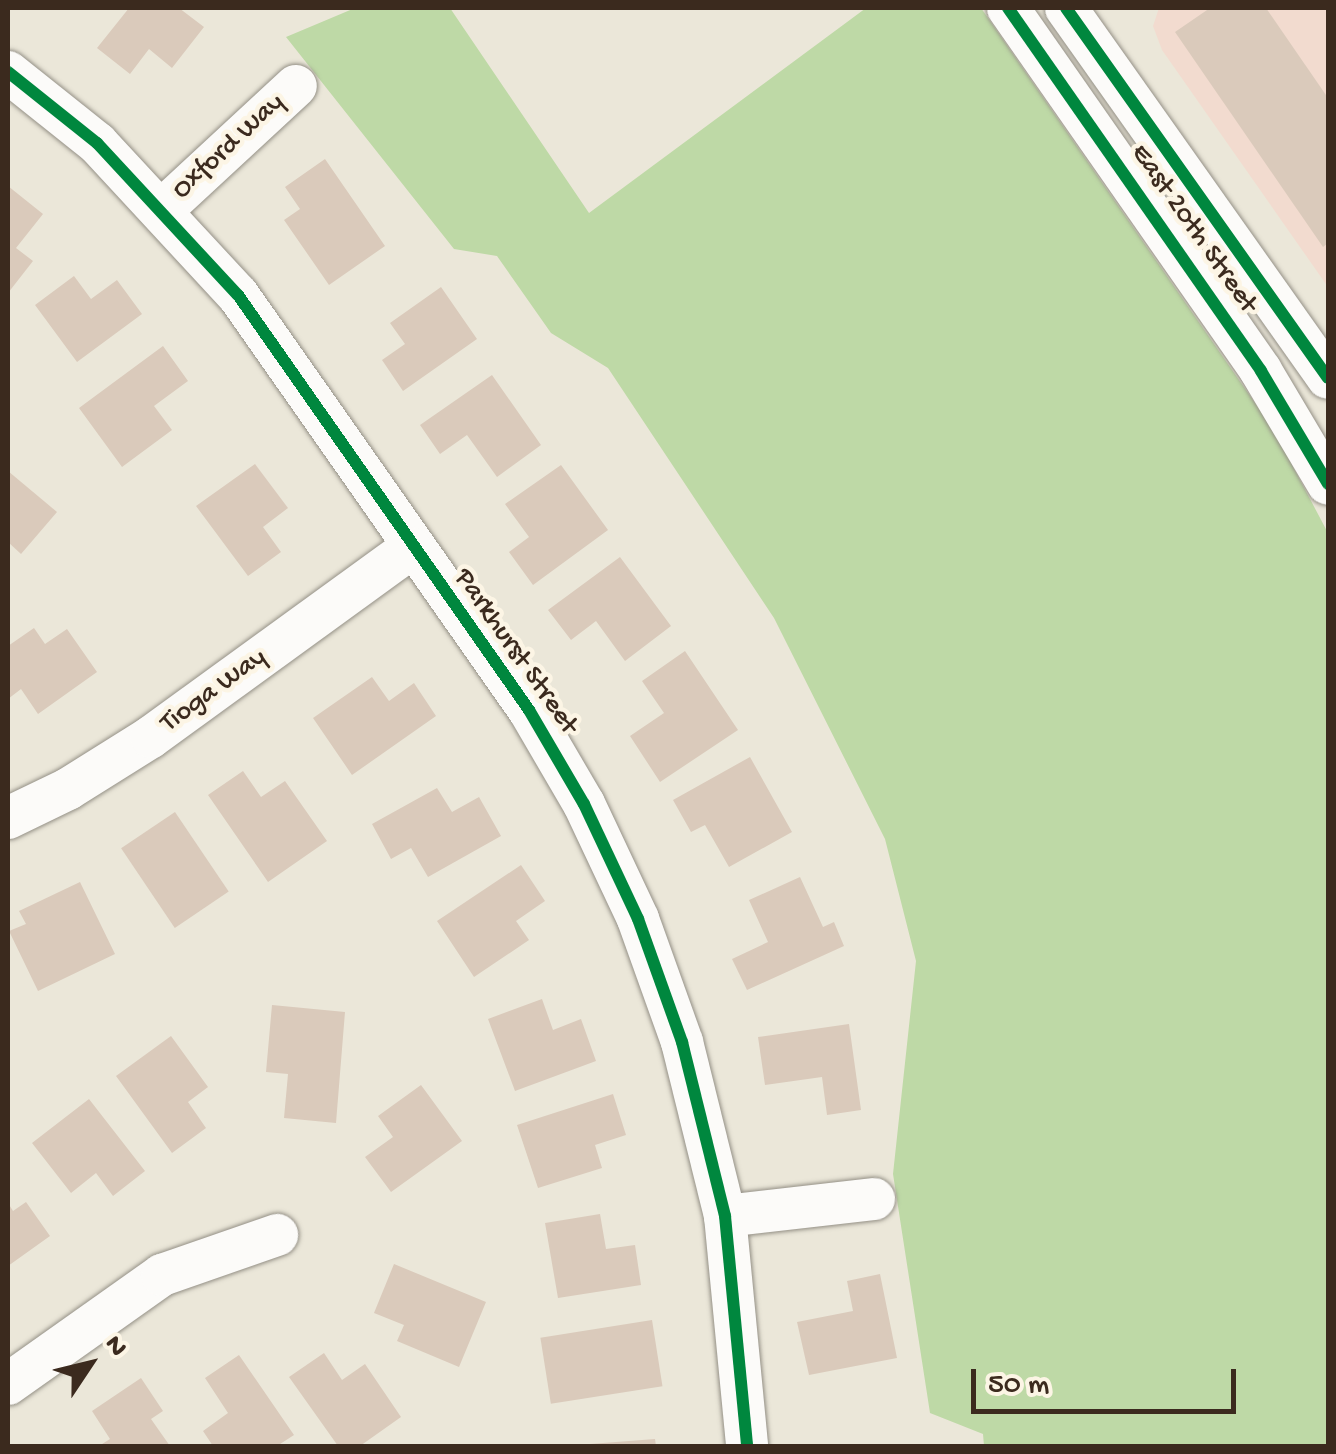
<!DOCTYPE html>
<style>
body{margin:0}
#map{position:relative;width:1336px;height:1454px;overflow:hidden;background:#ebe7d9;font-family:"Gochi Hand",sans-serif}
div>[style]{position:absolute}
[style*='--x']{left:calc(var(--x)*1px);top:calc(var(--y)*1px);width:calc(var(--w)*1px);rotate:calc(var(--a)*1deg)}
.built>*{inset:0;background:#f2dbcf}
.green>*{inset:0;background:#bed9a6}
.building>*{inset:0;background:#dacabb;transform-origin:0 0}
.roads{filter:drop-shadow(0 0 2px #949086) drop-shadow(0 0 2px #949086)}
.minor>*{height:42px;margin:-21px;padding:0 21px;transform-origin:21px;border-radius:21px;background:#fcfbf9}
.cycleway>*{height:12px;margin:-6px;padding:0 6px;transform-origin:6px;border-radius:6px;background:#00873e}
span{translate:-50% -50%;white-space:nowrap;text-align:center;line-height:1.15;-webkit-text-stroke:9px #fcf5e5;paint-order:stroke}
.street-label{font-size:28px;color:#3b2a1e}
.frame{position:absolute;inset:0;border:10px solid #3b2a1e;pointer-events:none}
.north{position:absolute;left:40px;top:1314px;width:100px;height:100px;-webkit-text-stroke:8px #fcf5e5;paint-order:stroke;rotate:55deg;font-size:28px;font-weight:700;line-height:40px;text-align:center;color:#3b2a1e}
.north::after{content:'';display:block;margin:auto;width:35px;height:45px;background:#3b2a1e;clip-path:polygon(50% 0,100% 100%,50% 72%,0 100%)}
.scale{position:absolute;left:971px;top:1369px;width:265px;height:45px;box-sizing:border-box;border:5px solid #3b2a1e;border-top:0;padding-left:12px;font-size:30px;line-height:35px;white-space:nowrap;color:#3b2a1e;-webkit-text-stroke:8px #fcf5e5;paint-order:stroke}
</style>
<div id="map">
<div class="built">
<i style="clip-path:polygon(1159px 8px,1328px 8px,1328px 287px,1162px 50px,1153px 26px)"></i>
</div>
<div class="green">
<i style="clip-path:polygon(355px 8px,450px 8px,589px 213px,866px 8px,981px 8px,1273px 429px,1328px 533px,1328px 1446px,984px 1446px,983px 1434px,930px 1413px,893px 1174px,916px 961px,885px 839px,774px 618px,608px 368px,551px 333px,497px 256px,454px 249px,286px 37px)"></i>
</div>
<div class="building">
<i style="clip-path:polygon(129px 8px,179px 8px,204px 27px,172px 68px,149px 49px,130px 74px,97px 48px)"></i>
<i style="clip-path:polygon(1210px 8px,1266px 8px,1328px 98px,1328px 243px,1323px 247px,1175px 32px)"></i>
<i style="clip-path:polygon(325px 159px,385px 246px,329px 285px,284px 220px,300px 209px,285px 187px)"></i>
<i style="clip-path:polygon(8px 186px,43px 214px,16px 248px,33px 261px,8px 293px)"></i>
<i style="clip-path:polygon(74px 276px,91px 299px,117px 280px,142px 314px,77px 362px,35px 305px)"></i>
<i style="clip-path:polygon(441px 287px,477px 339px,403px 391px,382px 360px,405px 344px,390px 323px)"></i>
<i style="clip-path:polygon(163px 346px,188px 381px,154px 406px,172px 430px,122px 467px,79px 408px)"></i>
<i style="clip-path:polygon(492px 375px,541px 445px,497px 477px,467px 435px,440px 454px,420px 425px)"></i>
<i style="clip-path:polygon(255px 464px,288px 508px,263px 527px,281px 552px,248px 576px,196px 506px)"></i>
<i style="clip-path:polygon(561px 465px,608px 530px,533px 585px,509px 552px,529px 537px,505px 504px)"></i>
<i style="clip-path:polygon(8px 471px,57px 512px,21px 554px,8px 542px)"></i>
<i style="clip-path:polygon(620px 557px,671px 626px,625px 661px,596px 621px,571px 640px,548px 610px)"></i>
<i style="clip-path:polygon(34px 628px,45px 644px,67px 629px,97px 672px,38px 714px,21px 689px,8px 699px,8px 646px)"></i>
<i style="clip-path:polygon(685px 651px,738px 730px,660px 782px,630px 736px,664px 713px,642px 681px)"></i>
<i style="clip-path:polygon(372px 677px,389px 701px,414px 683px,436px 716px,352px 775px,313px 718px)"></i>
<i style="clip-path:polygon(750px 757px,792px 832px,729px 867px,705px 825px,691px 832px,673px 800px)"></i>
<i style="clip-path:polygon(243px 771px,261px 797px,285px 781px,327px 841px,268px 882px,208px 795px)"></i>
<i style="clip-path:polygon(437px 788px,452px 812px,479px 797px,501px 836px,428px 877px,411px 848px,391px 859px,372px 824px)"></i>
<i style="left:175px;top:812px;width:96px;height:65px;rotate:56deg"></i>
<i style="clip-path:polygon(521px 865px,545px 901px,516px 921px,529px 940px,474px 977px,437px 921px)"></i>
<i style="clip-path:polygon(800px 877px,823px 927px,834px 922px,844px 946px,747px 990px,732px 959px,768px 942px,749px 900px)"></i>
<i style="clip-path:polygon(80px 882px,115px 954px,38px 991px,9px 931px,26px 924px,19px 911px)"></i>
<i style="clip-path:polygon(542px 999px,553px 1030px,581px 1019px,596px 1061px,515px 1091px,488px 1019px)"></i>
<i style="clip-path:polygon(272px 1005px,345px 1012px,336px 1123px,284px 1118px,288px 1074px,266px 1072px)"></i>
<i style="clip-path:polygon(849px 1024px,861px 1110px,827px 1115px,822px 1077px,765px 1085px,758px 1037px)"></i>
<i style="clip-path:polygon(171px 1036px,208px 1087px,188px 1102px,206px 1128px,172px 1153px,116px 1076px)"></i>
<i style="clip-path:polygon(421px 1085px,462px 1141px,391px 1192px,365px 1157px,393px 1137px,378px 1116px)"></i>
<i style="clip-path:polygon(613px 1094px,626px 1135px,595px 1145px,602px 1168px,538px 1188px,517px 1125px)"></i>
<i style="clip-path:polygon(89px 1099px,145px 1171px,113px 1196px,96px 1173px,71px 1193px,32px 1143px)"></i>
<i style="clip-path:polygon(26px 1202px,50px 1236px,8px 1266px,8px 1203px,13px 1211px)"></i>
<i style="clip-path:polygon(600px 1214px,606px 1249px,635px 1245px,641px 1285px,558px 1298px,545px 1223px)"></i>
<i style="clip-path:polygon(394px 1264px,486px 1302px,459px 1367px,397px 1341px,404px 1325px,374px 1313px)"></i>
<i style="clip-path:polygon(880px 1274px,897px 1358px,809px 1375px,797px 1322px,853px 1311px,847px 1281px)"></i>
<i style="left:652px;top:1320px;width:67px;height:113px;rotate:81deg"></i>
<i style="clip-path:polygon(324px 1353px,342px 1380px,365px 1364px,401px 1417px,360px 1446px,338px 1446px,289px 1377px)"></i>
<i style="clip-path:polygon(239px 1355px,294px 1435px,277px 1446px,213px 1446px,203px 1431px,228px 1413px,205px 1378px)"></i>
<i style="clip-path:polygon(141px 1378px,163px 1411px,151px 1419px,170px 1446px,99px 1446px,110px 1439px,92px 1411px)"></i>
<i style="clip-path:polygon(655px 1439px,656px 1446px,590px 1446px,590px 1444px)"></i>
</div>
<div class="roads">
<div class="minor">
<i style="--x:1008;--y:8;--w:442;--a:55.1"></i>
<i style="--x:1261;--y:371;--w:131;--a:59.3"></i>
<i style="--x:1066;--y:8;--w:453;--a:54.7"></i>
<i style="--x:8;--y:72;--w:114;--a:38.6"></i>
<i style="--x:97;--y:143;--w:207;--a:47.2"></i>
<i style="--x:238;--y:295;--w:507;--a:54.96"></i>
<i style="--x:529;--y:710;--w:109;--a:59.7"></i>
<i style="--x:584;--y:804;--w:127;--a:64.8"></i>
<i style="--x:638;--y:919;--w:131;--a:70.3"></i>
<i style="--x:682;--y:1042;--w:179;--a:76.1"></i>
<i style="--x:725;--y:1216;--w:231;--a:84.5"></i>
<i style="--x:163;--y:209;--w:181;--a:-42.8"></i>
<i style="--x:8;--y:818;--w:67;--a:-25.8"></i>
<i style="--x:68;--y:789;--w:98;--a:-32.1"></i>
<i style="--x:151;--y:737;--w:321;--a:-36"></i>
<i style="--x:725;--y:1216;--w:150;--a:-6.5"></i>
<i style="--x:8;--y:1384;--w:189;--a:-35.3"></i>
<i style="--x:162;--y:1275;--w:122;--a:-19.2"></i>
</div>
</div>
<div class="cycleway">
<i style="--x:1008;--y:8;--w:442;--a:55.1"></i>
<i style="--x:1261;--y:371;--w:131;--a:59.3"></i>
<i style="--x:1066;--y:8;--w:453;--a:54.7"></i>
<i style="--x:8;--y:72;--w:114;--a:38.6"></i>
<i style="--x:97;--y:143;--w:207;--a:47.2"></i>
<i style="--x:238;--y:295;--w:507;--a:54.96"></i>
<i style="--x:529;--y:710;--w:109;--a:59.7"></i>
<i style="--x:584;--y:804;--w:127;--a:64.8"></i>
<i style="--x:638;--y:919;--w:131;--a:70.3"></i>
<i style="--x:682;--y:1042;--w:179;--a:76.1"></i>
<i style="--x:725;--y:1216;--w:231;--a:84.5"></i>
</div>
<div class="street-label">
<span style="left:229px;top:147px;rotate:-43deg">Oxford Way</span>
<span style="left:1193px;top:229px;rotate:55deg">East 20th Street</span>
<span style="left:515px;top:652px;rotate:55deg">Parkhurst Street</span>
<span style="left:214px;top:691px;rotate:-36deg">Tioga Way</span>
</div>
<div class="frame"></div>
<div class="north">N</div>
<div class="scale">50 m</div>
</div>
